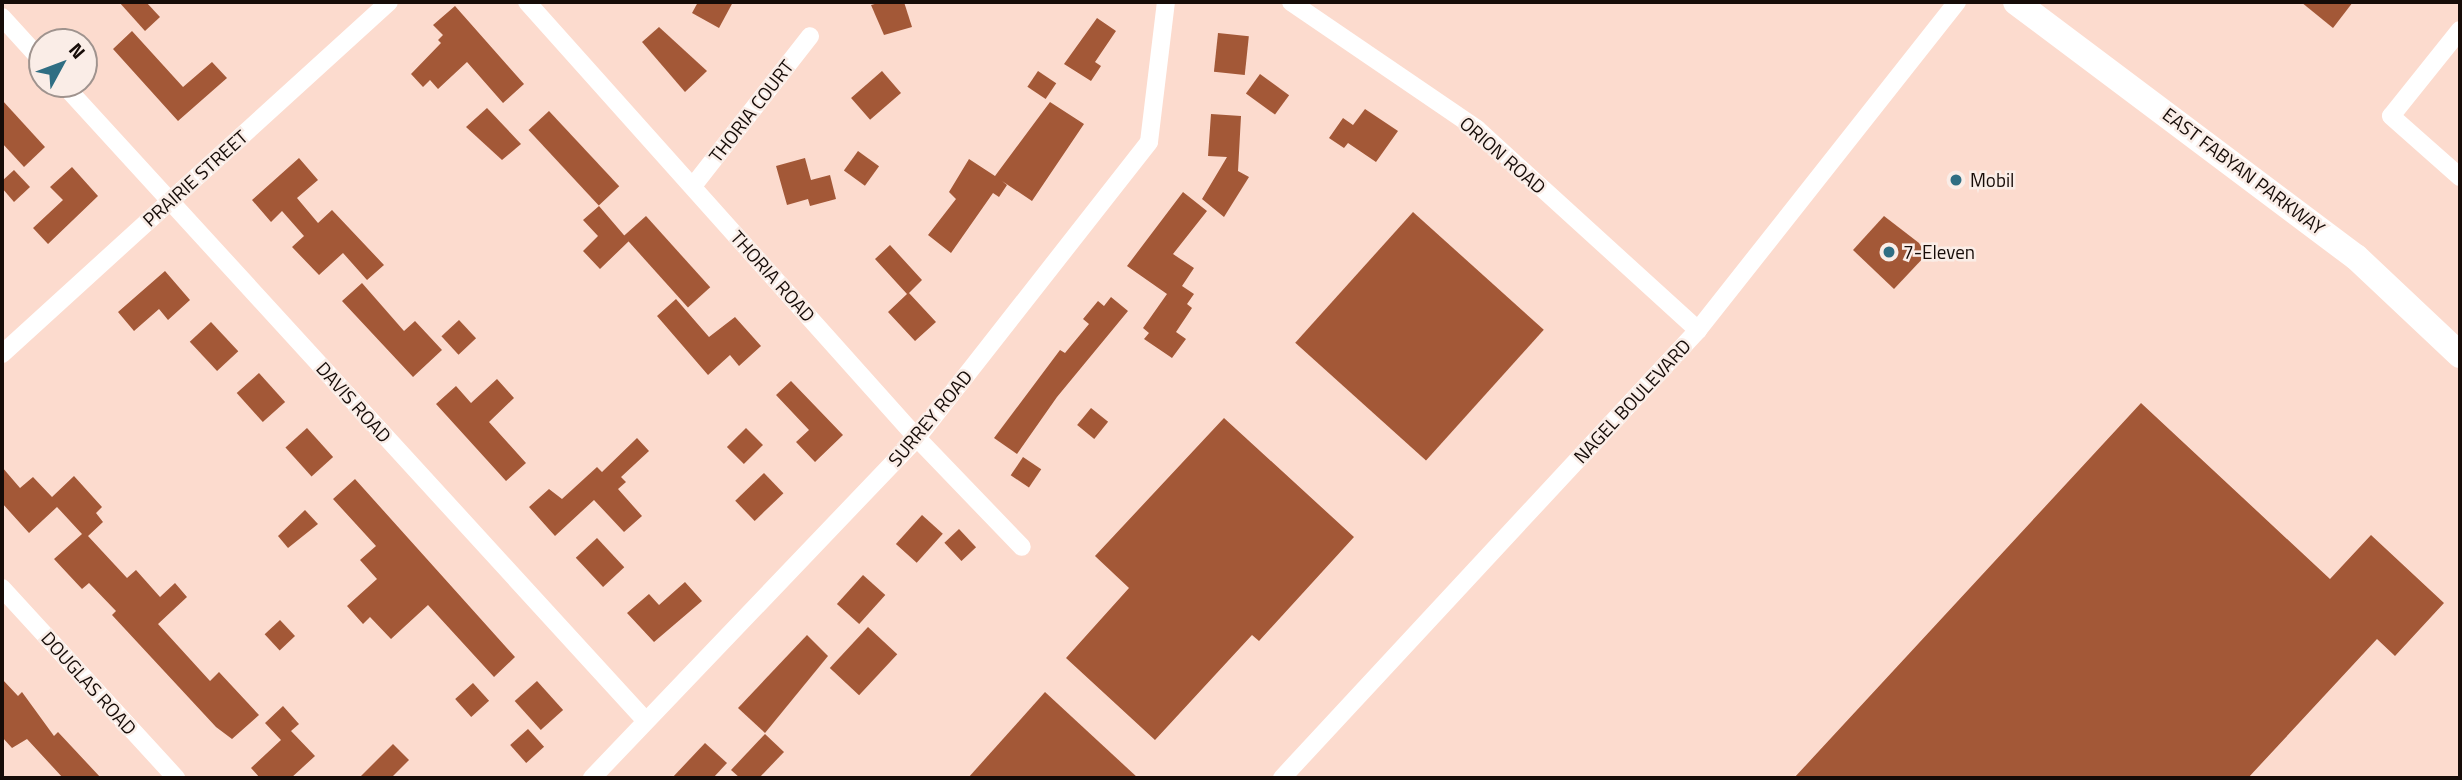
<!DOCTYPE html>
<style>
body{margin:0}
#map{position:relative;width:2462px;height:780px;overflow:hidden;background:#fcdbce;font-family:"Titillium Web",sans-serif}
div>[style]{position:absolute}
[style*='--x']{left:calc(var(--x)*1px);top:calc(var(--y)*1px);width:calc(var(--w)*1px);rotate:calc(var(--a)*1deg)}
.building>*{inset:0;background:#a35837;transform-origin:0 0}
.street>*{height:18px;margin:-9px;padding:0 9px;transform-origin:9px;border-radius:9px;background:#fff}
.secondary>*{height:26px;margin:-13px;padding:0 13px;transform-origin:13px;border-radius:13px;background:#fff}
.dots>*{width:19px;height:19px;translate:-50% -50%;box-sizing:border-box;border:4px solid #faede7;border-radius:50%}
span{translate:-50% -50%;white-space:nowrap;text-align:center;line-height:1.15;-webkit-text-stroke:5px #faede7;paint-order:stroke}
.street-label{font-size:19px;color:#160c08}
.poi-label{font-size:19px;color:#160c08}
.left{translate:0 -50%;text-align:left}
.frame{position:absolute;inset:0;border:4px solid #160c08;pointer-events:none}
.north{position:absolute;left:28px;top:28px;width:70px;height:70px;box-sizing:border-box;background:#faede7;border:2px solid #9f938e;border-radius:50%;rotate:49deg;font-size:19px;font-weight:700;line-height:28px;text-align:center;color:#160c08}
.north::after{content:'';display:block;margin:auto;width:24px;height:32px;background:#2f6e83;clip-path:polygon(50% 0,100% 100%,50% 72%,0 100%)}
</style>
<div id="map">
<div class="building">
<i style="clip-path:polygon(119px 2px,146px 2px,160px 17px,145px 31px)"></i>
<i style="clip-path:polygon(698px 2px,733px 2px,719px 28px,692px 13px)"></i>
<i style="clip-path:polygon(882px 2px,904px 2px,912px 27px,884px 35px,871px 5px)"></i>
<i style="clip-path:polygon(2301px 2px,2353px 2px,2333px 28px)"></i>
<i style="clip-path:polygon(455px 6px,524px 84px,503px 103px,467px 62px,438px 89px,430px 80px,423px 87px,411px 74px,441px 43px,438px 40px,443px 35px,433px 25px)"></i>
<i style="clip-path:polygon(1097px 18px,1116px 31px,1095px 62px,1101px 66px,1091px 81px,1064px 64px)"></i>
<i style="clip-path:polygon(659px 27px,707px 71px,685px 92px,642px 42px)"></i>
<i style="clip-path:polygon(132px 31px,183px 87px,212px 62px,227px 78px,178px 121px,113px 49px)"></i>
<i style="left:1218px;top:33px;width:31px;height:39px;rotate:6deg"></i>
<i style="left:882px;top:71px;width:29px;height:41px;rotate:49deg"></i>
<i style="left:1038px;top:71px;width:22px;height:19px;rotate:34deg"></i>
<i style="left:1260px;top:74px;width:36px;height:24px;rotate:36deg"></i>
<i style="clip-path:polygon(2px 100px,45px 147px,24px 167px,2px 143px)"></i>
<i style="clip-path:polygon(1050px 102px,1084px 124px,1032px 201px,1002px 181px,1007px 185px,999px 197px,993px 193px,951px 253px,928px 235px,956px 199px,949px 192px,969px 159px,995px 176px)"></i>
<i style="clip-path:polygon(487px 108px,521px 144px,502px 160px,466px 127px)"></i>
<i style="clip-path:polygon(1365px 109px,1398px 131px,1376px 162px,1348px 143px,1344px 148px,1329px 138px,1343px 118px,1353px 125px)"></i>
<i style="left:549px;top:111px;width:103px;height:28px;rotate:47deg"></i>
<i style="clip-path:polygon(1211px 114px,1241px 116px,1238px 171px,1249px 177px,1224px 217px,1202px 199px,1227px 157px,1208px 156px)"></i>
<i style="left:858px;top:151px;width:26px;height:24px;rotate:36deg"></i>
<i style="clip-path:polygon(299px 158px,318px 180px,297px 198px,318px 223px,332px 210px,384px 265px,367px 280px,343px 253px,319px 275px,292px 247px,304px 236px,282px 211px,271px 222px,252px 200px)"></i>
<i style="clip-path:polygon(805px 158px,811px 180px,830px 175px,836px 199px,810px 206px,808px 199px,787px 205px,776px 166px)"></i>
<i style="clip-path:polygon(72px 167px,98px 196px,48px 244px,33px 228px,63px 200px,50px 187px)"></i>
<i style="clip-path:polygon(14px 170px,30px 187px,14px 202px,2px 188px,2px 181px)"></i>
<i style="clip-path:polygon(1183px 192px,1207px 211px,1173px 254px,1194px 268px,1182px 286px,1194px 294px,1187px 304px,1192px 308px,1176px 332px,1186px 339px,1172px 358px,1144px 339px,1149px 333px,1143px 328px,1167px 294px,1127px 266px)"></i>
<i style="clip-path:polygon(599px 206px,629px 241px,600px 269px,583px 251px,598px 236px,583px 220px)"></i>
<i style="left:1413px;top:212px;width:176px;height:176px;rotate:42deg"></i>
<i style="left:646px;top:216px;width:96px;height:30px;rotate:48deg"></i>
<i style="clip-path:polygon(1884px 216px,1919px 243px,1926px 255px,1894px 289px,1853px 250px)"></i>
<i style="clip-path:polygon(890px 245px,922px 280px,909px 293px,936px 322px,915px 341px,888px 312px,907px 294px,875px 259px)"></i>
<i style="clip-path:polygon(165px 271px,190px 300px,168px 320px,159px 309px,134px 331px,118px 312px)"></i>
<i style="clip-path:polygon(362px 283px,404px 331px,415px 321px,442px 350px,413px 377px,342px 301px)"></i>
<i style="clip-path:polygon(1111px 297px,1128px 311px,1057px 397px,1017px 454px,994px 438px,1060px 350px,1065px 353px,1089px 324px,1083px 319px,1098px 301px,1104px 306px)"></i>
<i style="clip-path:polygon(676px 299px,709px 337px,735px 317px,761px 346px,739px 366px,730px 355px,708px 375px,657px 316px)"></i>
<i style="left:459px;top:320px;width:25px;height:24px;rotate:47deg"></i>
<i style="left:211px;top:322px;width:40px;height:29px;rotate:47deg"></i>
<i style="left:259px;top:373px;width:39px;height:30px;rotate:48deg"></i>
<i style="clip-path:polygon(497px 379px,514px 398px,489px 422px,526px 463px,506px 481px,436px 404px,456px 386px,471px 403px)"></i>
<i style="clip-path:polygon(791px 381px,843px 435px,815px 462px,796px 442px,809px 430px,776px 395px)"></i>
<i style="clip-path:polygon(2141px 403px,2330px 579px,2371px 535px,2444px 603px,2395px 656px,2377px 639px,2248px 778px,1794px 778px)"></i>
<i style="left:1091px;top:408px;width:22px;height:22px;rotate:39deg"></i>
<i style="clip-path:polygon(1224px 418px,1354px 537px,1259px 641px,1252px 635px,1155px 740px,1066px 658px,1129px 588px,1095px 556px)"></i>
<i style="left:307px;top:428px;width:39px;height:29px;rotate:48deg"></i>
<i style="left:746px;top:428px;width:24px;height:27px;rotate:45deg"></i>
<i style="clip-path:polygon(637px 438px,649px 451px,621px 477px,626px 482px,618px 489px,642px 516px,624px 532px,594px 500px,555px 536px,529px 507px,549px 489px,562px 499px,597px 467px,602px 472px)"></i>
<i style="left:1023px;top:457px;width:22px;height:22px;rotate:34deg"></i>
<i style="clip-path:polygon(2px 467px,20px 488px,33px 477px,52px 497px,74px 476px,102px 507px,96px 513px,103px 522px,88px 536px,127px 578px,136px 570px,160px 597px,175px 583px,187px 597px,158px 624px,210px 681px,219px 672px,259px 715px,232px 739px,216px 727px,112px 615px,116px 611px,89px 583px,82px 589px,54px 559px,82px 534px,57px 507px,29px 533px,2px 503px)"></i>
<i style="left:764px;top:473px;width:28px;height:40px;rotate:46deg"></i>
<i style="clip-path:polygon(355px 479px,515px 657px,494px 677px,428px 605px,391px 639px,370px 617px,363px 624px,347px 606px,377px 579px,360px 560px,376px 546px,333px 499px)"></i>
<i style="clip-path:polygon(305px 510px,318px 524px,288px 548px,278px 536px)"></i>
<i style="left:922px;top:515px;width:28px;height:39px;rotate:42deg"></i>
<i style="left:959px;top:529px;width:25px;height:20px;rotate:47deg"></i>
<i style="left:597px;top:538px;width:40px;height:29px;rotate:47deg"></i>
<i style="left:863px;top:575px;width:30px;height:39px;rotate:42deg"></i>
<i style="clip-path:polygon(685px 582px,702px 601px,654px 642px,627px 613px,649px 594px,659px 605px)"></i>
<i style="left:280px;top:620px;width:22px;height:21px;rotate:47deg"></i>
<i style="left:868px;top:627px;width:40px;height:56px;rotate:43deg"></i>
<i style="clip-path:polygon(807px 635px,828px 656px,765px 733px,738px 708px)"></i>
<i style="clip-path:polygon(2px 679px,18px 696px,22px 692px,54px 736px,58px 732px,101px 778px,63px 778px,27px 739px,12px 748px,2px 737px)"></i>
<i style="left:537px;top:681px;width:39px;height:30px;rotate:48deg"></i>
<i style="left:473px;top:683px;width:24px;height:24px;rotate:48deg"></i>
<i style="clip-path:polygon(1045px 692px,1138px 778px,968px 778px)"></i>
<i style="clip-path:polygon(283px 706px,299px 724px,291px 731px,315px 756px,291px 778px,260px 778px,251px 768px,281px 740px,265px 723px)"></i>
<i style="left:528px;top:729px;width:24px;height:24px;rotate:48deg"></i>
<i style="clip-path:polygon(765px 734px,784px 752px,759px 778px,740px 778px,731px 770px)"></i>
<i style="clip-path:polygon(705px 743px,727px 763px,713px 778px,672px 778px)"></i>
<i style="clip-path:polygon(393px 744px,409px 760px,391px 778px,359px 778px)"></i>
</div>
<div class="street">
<i style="--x:527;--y:2;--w:585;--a:48.19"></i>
<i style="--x:917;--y:438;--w:151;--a:46.1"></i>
<i style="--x:1291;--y:2;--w:225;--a:34.3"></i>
<i style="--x:1477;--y:129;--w:299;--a:42.3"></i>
<i style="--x:2;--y:17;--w:59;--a:47.7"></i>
<i style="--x:2460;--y:30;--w:110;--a:128.7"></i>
<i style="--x:2391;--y:116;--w:92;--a:41.5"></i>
<i style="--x:63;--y:84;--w:862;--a:47.54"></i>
<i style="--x:693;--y:186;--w:190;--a:-52"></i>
<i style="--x:2;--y:354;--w:523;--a:-42.29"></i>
<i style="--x:2;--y:588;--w:258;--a:47.5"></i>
<i style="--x:592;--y:778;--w:470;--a:-46.3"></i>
<i style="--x:917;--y:438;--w:376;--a:-51.9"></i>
<i style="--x:1149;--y:142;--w:141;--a:-83.1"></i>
<i style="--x:1282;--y:778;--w:611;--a:-47.12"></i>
<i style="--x:1698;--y:330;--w:418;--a:-51.7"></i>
</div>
<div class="secondary">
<i style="--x:2016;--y:2;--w:425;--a:36.9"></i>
<i style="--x:2356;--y:257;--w:143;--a:43.3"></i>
</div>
<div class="dots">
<i style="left:1956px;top:180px;background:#2f6e83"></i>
<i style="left:1889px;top:252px;background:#2f6e83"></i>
</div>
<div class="street-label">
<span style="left:751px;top:111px;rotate:-52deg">THORIA COURT</span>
<span style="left:1503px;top:155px;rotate:41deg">ORION ROAD</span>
<span style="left:2244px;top:171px;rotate:37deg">EAST FABYAN PARKWAY</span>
<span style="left:195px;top:178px;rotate:-42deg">PRAIRIE STREET</span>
<span style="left:773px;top:276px;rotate:48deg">THORIA ROAD</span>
<span style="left:1632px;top:401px;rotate:-47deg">NAGEL BOULEVARD</span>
<span style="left:354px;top:402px;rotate:48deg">DAVIS ROAD</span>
<span style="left:930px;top:418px;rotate:-50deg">SURREY ROAD</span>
<span style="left:89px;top:683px;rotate:48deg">DOUGLAS ROAD</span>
</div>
<div class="poi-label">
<span class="left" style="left:1970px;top:180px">Mobil</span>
<span class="left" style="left:1903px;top:252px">7-Eleven</span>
</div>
<div class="frame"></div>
<div class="north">N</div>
</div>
